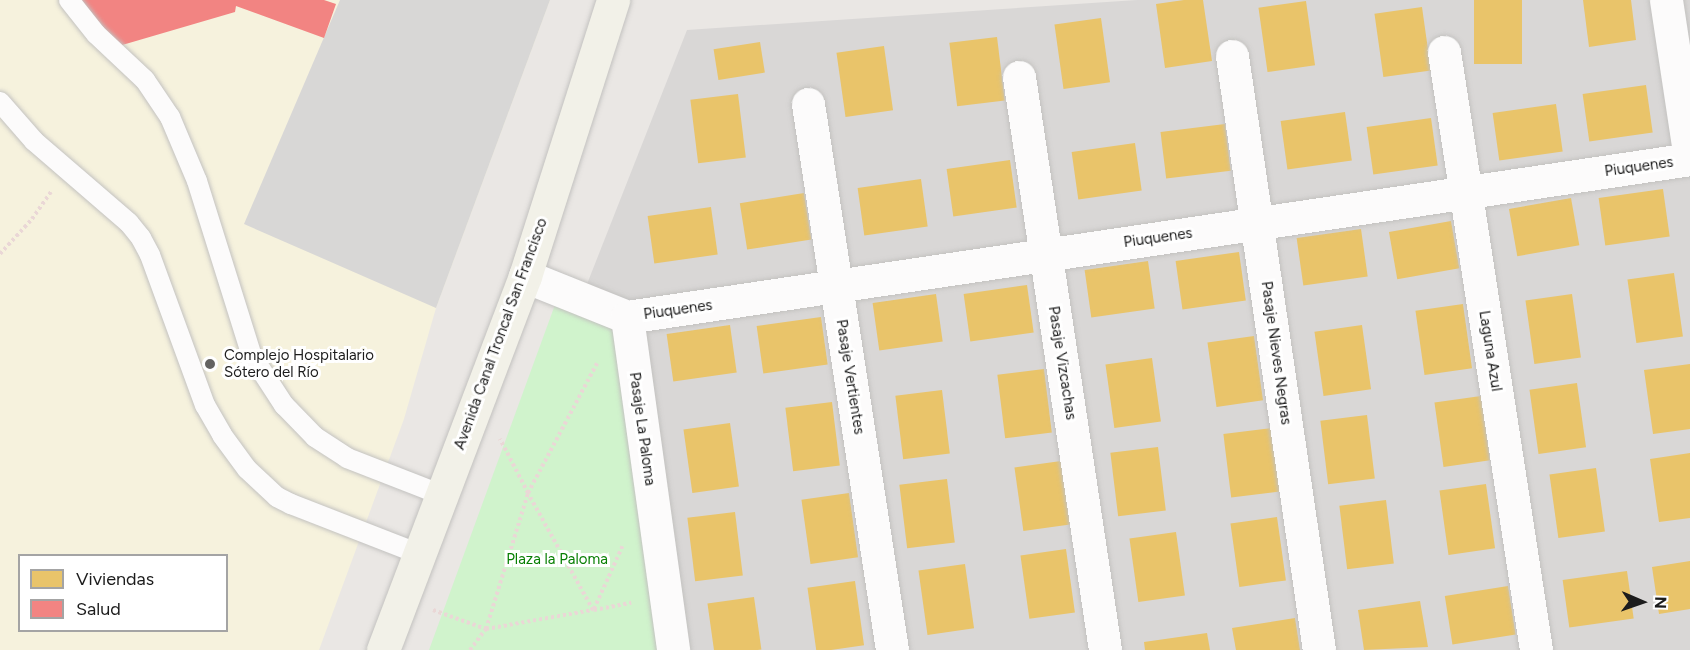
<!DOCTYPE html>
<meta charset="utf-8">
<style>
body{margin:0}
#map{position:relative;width:1690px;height:650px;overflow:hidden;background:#eae7e4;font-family:Figtree,sans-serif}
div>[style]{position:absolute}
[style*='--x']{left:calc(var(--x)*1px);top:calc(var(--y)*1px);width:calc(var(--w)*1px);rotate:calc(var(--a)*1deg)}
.residential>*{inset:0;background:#d9d7d6}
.education>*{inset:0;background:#f6f2dd}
.religious>*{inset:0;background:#d8d7d6}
.park>*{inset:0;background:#d0f3cc}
.homes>*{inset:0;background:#e9c46a;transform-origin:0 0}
.health>*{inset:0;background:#f28482}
.path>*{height:4px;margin-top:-2px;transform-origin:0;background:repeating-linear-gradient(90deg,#ead7d6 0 3px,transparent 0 6px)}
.roads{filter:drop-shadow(0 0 2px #c3c2c0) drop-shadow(0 0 2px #c3c2c0)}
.service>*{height:20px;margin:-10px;padding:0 10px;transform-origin:10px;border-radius:10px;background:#fcfbfb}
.minor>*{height:33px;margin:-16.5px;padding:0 16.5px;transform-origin:16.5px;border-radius:16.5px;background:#fcfbfb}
.tertiary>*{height:33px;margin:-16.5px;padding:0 16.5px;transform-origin:16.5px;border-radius:16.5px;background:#fcfbfb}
.secondary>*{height:33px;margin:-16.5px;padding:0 16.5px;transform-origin:16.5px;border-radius:16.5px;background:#f2f1e8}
.dots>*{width:16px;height:16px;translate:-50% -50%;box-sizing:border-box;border:3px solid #fff;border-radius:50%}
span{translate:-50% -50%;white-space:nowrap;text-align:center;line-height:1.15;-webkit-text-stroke:6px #fff;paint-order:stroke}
.street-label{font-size:15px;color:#1c1c1c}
.poi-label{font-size:15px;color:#1c1c1c}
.left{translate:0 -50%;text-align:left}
.park-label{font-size:15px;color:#087f04}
.legend{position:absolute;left:18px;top:554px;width:210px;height:78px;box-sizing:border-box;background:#fff;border:2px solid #a4a4a4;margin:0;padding:8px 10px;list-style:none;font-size:18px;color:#1c1c1c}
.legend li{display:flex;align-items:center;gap:12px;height:30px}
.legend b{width:30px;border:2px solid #a4a4a4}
.north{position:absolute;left:1612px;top:572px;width:60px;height:60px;-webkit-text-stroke:4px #fff;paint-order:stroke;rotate:92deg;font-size:16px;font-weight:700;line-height:24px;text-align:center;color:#1c1c1c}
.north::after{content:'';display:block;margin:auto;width:21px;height:27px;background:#1c1c1c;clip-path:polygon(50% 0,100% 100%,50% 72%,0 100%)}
</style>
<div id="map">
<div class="residential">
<i style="clip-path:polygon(1137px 0,1690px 0,1690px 650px,443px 650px,687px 30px)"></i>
</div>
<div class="education">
<i style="clip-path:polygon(evenodd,0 0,550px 0,436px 308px,404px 419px,319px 650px,0 650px,0 0,20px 556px,226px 556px,226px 630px,20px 630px,20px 556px)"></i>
</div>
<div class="religious">
<i style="clip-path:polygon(340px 0,550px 0,436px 308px,244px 224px)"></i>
</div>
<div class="park">
<i style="clip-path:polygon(556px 302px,617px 325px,658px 650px,429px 650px)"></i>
</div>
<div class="homes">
<i style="clip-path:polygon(1184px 0,1203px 0,1212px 61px,1165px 68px,1156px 4px)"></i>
<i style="left:1474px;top:0;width:48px;height:64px"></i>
<i style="clip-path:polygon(1583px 0,1631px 0,1636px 40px,1589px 47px)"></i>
<i style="left:1306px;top:1px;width:65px;height:48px;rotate:82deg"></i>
<i style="left:1422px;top:7px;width:64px;height:48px;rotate:82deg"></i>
<i style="left:1101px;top:18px;width:65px;height:47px;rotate:82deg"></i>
<i style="left:997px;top:37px;width:64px;height:48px;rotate:83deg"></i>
<i style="left:760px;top:42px;width:31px;height:47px;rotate:81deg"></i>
<i style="left:884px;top:46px;width:65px;height:48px;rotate:82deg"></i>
<i style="left:1646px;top:85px;width:48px;height:64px;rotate:82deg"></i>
<i style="left:738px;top:94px;width:64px;height:48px;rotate:83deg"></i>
<i style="left:1556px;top:104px;width:48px;height:64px;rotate:82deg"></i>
<i style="left:1345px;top:112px;width:49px;height:65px;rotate:82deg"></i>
<i style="left:1431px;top:118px;width:48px;height:65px;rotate:82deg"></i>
<i style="left:1225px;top:124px;width:47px;height:65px;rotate:83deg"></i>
<i style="left:1135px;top:143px;width:48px;height:64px;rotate:82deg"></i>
<i style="left:1010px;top:160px;width:48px;height:64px;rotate:82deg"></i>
<i style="left:921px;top:179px;width:48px;height:64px;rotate:82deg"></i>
<i style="left:1663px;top:189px;width:48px;height:65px;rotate:82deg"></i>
<i style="left:804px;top:193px;width:47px;height:65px;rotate:81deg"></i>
<i style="left:1571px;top:198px;width:48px;height:63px;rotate:80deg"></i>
<i style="left:711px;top:207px;width:48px;height:64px;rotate:82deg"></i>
<i style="left:1451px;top:221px;width:48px;height:63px;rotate:80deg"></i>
<i style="left:1361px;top:229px;width:48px;height:65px;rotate:82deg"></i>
<i style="left:1239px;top:252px;width:49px;height:64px;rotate:82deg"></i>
<i style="left:1148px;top:261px;width:48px;height:64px;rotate:82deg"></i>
<i style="left:1674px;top:273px;width:64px;height:47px;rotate:82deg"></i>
<i style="left:1027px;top:285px;width:48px;height:64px;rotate:82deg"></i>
<i style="left:936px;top:294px;width:48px;height:64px;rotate:82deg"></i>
<i style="left:1572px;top:294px;width:64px;height:47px;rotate:82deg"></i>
<i style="left:1463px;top:304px;width:65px;height:48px;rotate:82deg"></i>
<i style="left:821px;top:317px;width:48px;height:65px;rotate:82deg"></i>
<i style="left:730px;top:325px;width:48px;height:64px;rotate:82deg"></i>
<i style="left:1362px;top:325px;width:65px;height:48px;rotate:82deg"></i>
<i style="left:1254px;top:336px;width:65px;height:47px;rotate:82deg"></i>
<i style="left:1152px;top:358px;width:64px;height:47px;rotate:82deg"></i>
<i style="clip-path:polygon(1690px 364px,1690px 429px,1653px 434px,1644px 370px)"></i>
<i style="left:1044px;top:369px;width:64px;height:47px;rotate:83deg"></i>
<i style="left:1577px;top:383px;width:65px;height:48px;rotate:82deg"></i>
<i style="left:942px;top:390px;width:64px;height:47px;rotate:83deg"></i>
<i style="left:1481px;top:396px;width:65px;height:47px;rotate:82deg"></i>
<i style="left:832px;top:402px;width:64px;height:47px;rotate:83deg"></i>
<i style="left:1367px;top:415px;width:64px;height:47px;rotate:83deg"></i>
<i style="left:730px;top:423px;width:64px;height:47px;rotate:82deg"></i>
<i style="left:1272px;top:428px;width:64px;height:49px;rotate:83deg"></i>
<i style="left:1158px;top:447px;width:64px;height:48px;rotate:83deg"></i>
<i style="clip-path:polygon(1690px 453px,1690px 518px,1659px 522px,1650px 459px)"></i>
<i style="left:1061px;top:461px;width:64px;height:47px;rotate:82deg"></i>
<i style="left:1596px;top:468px;width:64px;height:47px;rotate:82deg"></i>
<i style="left:947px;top:479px;width:64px;height:48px;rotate:83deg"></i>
<i style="left:1486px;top:484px;width:65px;height:47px;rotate:82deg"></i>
<i style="left:849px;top:493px;width:65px;height:48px;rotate:82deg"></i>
<i style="left:1386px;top:500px;width:64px;height:47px;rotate:83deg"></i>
<i style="left:735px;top:512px;width:64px;height:48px;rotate:83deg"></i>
<i style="left:1277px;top:517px;width:64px;height:47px;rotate:82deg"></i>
<i style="left:1176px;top:532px;width:64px;height:47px;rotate:82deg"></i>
<i style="left:1066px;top:549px;width:64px;height:46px;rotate:82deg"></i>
<i style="clip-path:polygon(1690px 561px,1690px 609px,1659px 614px,1652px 567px)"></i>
<i style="left:965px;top:564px;width:65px;height:47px;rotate:82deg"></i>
<i style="left:1627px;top:571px;width:48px;height:65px;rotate:82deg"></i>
<i style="left:855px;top:581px;width:65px;height:48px;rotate:82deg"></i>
<i style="left:1508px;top:586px;width:49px;height:64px;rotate:81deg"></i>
<i style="left:754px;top:597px;width:53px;height:47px;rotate:82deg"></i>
<i style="clip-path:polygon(1420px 601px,1428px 647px,1364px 650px,1358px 610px)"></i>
<i style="clip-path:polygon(1295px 618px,1300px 650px,1236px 650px,1232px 628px)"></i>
<i style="clip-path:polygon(1207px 633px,1210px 650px,1145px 650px,1144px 642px)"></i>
</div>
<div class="health">
<i style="clip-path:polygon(73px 0,324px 0,336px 4px,324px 38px,236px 6px,235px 12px,112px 48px)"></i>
</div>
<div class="path">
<i style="--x:0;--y:254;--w:47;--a:-47.6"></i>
<i style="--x:32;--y:219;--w:33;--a:-55"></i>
<i style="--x:594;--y:609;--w:70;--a:-65.6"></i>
<i style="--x:433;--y:610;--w:56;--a:19.7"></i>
<i style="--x:486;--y:629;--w:142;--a:-72.8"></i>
<i style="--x:528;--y:493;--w:61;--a:-117.4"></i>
<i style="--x:594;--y:610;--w:38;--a:-11"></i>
<i style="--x:470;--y:650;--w:26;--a:-53"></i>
<i style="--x:486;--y:629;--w:109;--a:-10.1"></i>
<i style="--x:593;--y:610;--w:134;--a:-119.1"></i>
<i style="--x:528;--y:493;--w:147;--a:-62"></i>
</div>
<div class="roads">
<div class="service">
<i style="--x:69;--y:0;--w:43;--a:51.5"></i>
<i style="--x:96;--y:34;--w:67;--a:43.2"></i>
<i style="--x:145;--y:80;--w:45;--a:56"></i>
<i style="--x:170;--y:117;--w:69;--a:67.1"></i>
<i style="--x:197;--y:181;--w:183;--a:72.6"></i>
<i style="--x:252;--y:356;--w:59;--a:56.9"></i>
<i style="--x:284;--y:405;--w:45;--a:45.9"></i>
<i style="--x:315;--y:437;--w:38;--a:33"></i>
<i style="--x:347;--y:458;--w:102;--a:21.3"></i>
<i style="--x:0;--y:102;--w:52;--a:48.9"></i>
<i style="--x:34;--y:141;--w:125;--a:40.8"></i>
<i style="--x:129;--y:223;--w:19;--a:51"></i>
<i style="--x:141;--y:238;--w:19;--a:62"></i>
<i style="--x:150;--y:255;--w:160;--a:69.9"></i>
<i style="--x:205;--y:405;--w:34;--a:60"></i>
<i style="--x:222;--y:435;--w:42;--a:53.7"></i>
<i style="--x:247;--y:469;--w:41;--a:43"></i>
<i style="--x:277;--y:497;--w:16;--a:27"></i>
<i style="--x:291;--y:504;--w:137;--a:21.3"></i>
</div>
<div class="minor">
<i style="--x:1444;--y:52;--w:605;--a:81.25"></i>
<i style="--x:1232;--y:56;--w:600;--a:81.67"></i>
<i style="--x:1019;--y:77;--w:579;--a:81.46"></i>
<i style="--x:808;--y:104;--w:552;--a:81.25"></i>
<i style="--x:525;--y:276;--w:110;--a:21.9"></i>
<i style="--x:627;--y:317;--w:1075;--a:-8.45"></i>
<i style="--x:627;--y:317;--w:336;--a:82.1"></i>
</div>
<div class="tertiary">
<i style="--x:1666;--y:0;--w:160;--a:81.4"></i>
</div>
<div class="secondary">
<i style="--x:383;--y:650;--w:400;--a:-69.2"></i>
<i style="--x:525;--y:276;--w:290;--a:-72.3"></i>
</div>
</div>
<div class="dots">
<i style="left:210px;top:364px;background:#646362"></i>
</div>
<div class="street-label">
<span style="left:1639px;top:167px;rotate:-8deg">Piuquenes</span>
<span style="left:1158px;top:238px;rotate:-8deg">Piuquenes</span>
<span style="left:678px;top:310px;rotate:-8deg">Piuquenes</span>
<span style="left:501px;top:334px;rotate:-70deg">Avenida Canal Troncal San Francisco</span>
<span style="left:1490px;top:351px;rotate:81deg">Laguna Azul</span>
<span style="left:1276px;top:353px;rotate:82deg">Pasaje Nieves Negras</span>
<span style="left:1062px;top:363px;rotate:81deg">Pasaje Vizcachas</span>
<span style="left:850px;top:377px;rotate:81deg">Pasaje Vertientes</span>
<span style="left:642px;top:429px;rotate:82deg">Pasaje La Paloma</span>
</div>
<div class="poi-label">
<span class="left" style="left:224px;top:364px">Complejo Hospitalario<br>Sótero del Río</span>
</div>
<div class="park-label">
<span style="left:557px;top:560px">Plaza la Paloma</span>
</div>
<ul class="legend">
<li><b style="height:16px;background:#e9c46a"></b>Viviendas</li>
<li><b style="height:16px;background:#f28482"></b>Salud</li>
</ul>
<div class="north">N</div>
</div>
